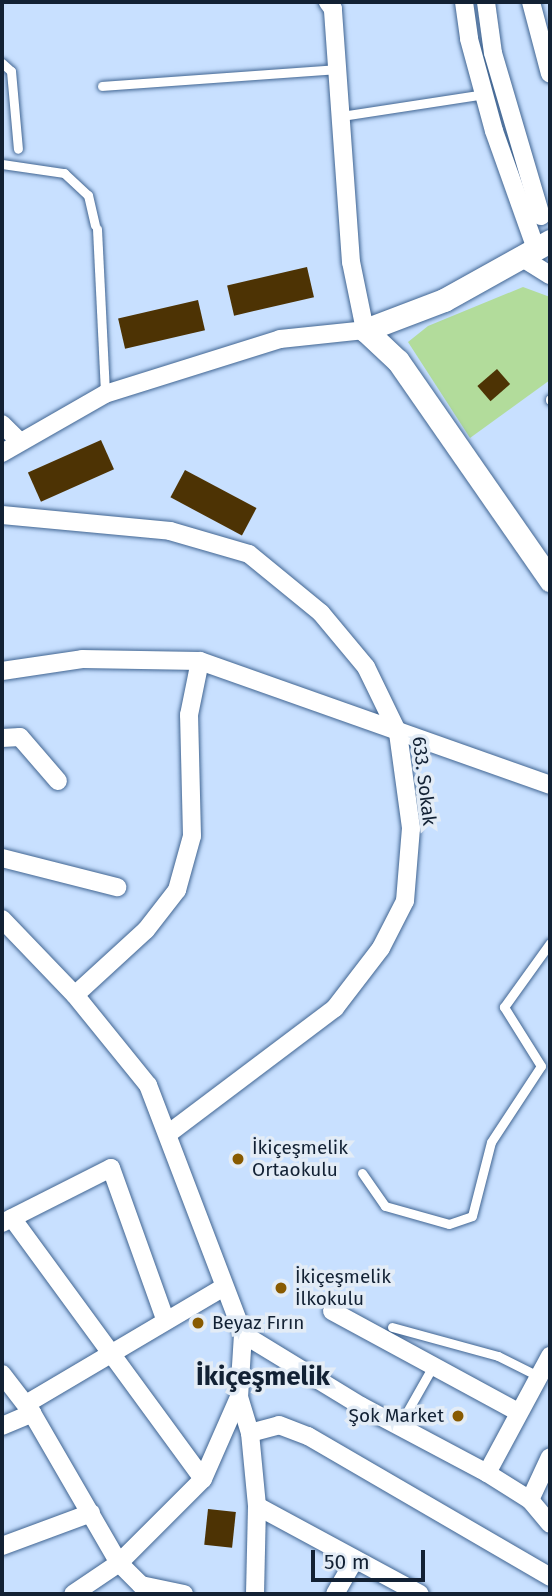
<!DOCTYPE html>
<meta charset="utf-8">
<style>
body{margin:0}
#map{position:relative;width:552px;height:1596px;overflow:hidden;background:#c8e0ff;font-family:"Fira Sans",sans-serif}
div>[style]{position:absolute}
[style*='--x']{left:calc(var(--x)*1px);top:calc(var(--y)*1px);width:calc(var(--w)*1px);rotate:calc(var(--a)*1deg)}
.green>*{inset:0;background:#b2dc9b}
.building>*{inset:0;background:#4d3304;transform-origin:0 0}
.roads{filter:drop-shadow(0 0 2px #416592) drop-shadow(0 0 2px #416592)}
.service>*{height:9px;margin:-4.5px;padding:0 4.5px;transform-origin:4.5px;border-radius:4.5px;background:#fff}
.minor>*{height:18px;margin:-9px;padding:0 9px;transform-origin:9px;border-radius:9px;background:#fff}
.tertiary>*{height:23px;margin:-11.5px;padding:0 11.5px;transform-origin:11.5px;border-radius:11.5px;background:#fff}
.dots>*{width:19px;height:19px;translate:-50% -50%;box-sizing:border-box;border:4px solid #e3ecf6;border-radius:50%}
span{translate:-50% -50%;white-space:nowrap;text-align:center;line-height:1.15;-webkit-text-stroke:7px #e3ecf6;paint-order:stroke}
.street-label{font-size:19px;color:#122134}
.poi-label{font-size:19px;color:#122134}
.left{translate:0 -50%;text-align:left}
.right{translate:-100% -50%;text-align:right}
.district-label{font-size:26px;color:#122134;font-weight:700}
.frame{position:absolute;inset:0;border:4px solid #122134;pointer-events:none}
.scale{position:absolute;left:311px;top:1550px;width:114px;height:32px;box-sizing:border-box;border:4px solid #122134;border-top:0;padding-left:9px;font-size:21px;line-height:24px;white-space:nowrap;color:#122134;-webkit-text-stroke:5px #e3ecf6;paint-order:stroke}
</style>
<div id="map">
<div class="green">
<i style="clip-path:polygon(523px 287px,550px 297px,550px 380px,470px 438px,408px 342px,428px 326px)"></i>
</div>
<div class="building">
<i style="left:307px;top:267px;width:31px;height:82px;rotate:77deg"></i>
<i style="left:198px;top:300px;width:31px;height:82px;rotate:77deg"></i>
<i style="left:497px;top:369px;width:20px;height:26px;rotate:49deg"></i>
<i style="left:101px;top:440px;width:32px;height:80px;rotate:66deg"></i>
<i style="left:185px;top:470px;width:81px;height:31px;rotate:28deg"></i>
<i style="left:208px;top:1509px;width:28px;height:36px;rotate:6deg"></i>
</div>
<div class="roads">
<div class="service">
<i style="--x:2;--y:63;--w:12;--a:42"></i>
<i style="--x:11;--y:71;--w:78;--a:84.9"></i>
<i style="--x:102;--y:86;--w:236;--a:-4.1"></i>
<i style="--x:341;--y:116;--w:146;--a:-8.7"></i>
<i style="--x:2;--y:164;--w:63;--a:8.3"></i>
<i style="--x:64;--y:173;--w:33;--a:43"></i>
<i style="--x:88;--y:195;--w:31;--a:77"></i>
<i style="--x:97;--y:229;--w:165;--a:87.2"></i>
<i style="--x:550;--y:399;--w:1;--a:90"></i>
<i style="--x:362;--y:1173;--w:40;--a:55.1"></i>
<i style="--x:385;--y:1206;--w:66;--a:15.7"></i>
<i style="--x:449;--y:1224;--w:24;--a:-19"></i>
<i style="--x:472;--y:1216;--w:76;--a:-75.6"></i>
<i style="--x:491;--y:1142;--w:91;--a:-56.7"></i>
<i style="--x:541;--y:1066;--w:70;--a:-122.1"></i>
<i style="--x:504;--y:1007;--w:79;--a:-54.3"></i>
<i style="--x:392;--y:1327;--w:110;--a:15.3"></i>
<i style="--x:498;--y:1356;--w:47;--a:26.6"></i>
<i style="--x:399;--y:1426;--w:69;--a:-60.5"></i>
</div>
<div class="minor">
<i style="--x:464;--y:2;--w:37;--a:82"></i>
<i style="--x:469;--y:39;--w:95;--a:74.8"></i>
<i style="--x:494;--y:131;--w:125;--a:70.4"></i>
<i style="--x:486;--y:2;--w:51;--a:82.2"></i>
<i style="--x:493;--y:53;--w:170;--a:73.6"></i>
<i style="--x:531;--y:2;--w:74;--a:75.2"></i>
<i style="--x:521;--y:257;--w:34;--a:32"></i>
<i style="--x:2;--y:424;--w:25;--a:45"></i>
<i style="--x:2;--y:453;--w:119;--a:-29.8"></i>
<i style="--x:105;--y:394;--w:183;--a:-17.4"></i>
<i style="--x:280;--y:339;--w:85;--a:-6"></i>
<i style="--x:365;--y:330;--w:69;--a:-101.6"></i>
<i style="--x:351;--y:262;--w:254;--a:-94.1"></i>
<i style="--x:333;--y:9;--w:9;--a:-126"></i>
<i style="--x:2;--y:515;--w:169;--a:5.4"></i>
<i style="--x:170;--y:531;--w:82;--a:16.2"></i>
<i style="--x:249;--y:554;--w:93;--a:39.3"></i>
<i style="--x:321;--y:613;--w:70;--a:50.2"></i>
<i style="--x:366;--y:667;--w:73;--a:64.1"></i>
<i style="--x:398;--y:733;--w:96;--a:82.2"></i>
<i style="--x:411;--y:828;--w:73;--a:94.7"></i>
<i style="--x:405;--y:901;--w:53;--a:117.1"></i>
<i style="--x:381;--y:948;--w:76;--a:127.5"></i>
<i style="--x:335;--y:1008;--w:209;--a:143"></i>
<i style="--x:2;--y:671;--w:81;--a:-8.5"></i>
<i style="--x:82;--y:659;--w:118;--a:1"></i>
<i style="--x:2;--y:738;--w:18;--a:-3"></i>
<i style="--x:20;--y:737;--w:58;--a:49.2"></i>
<i style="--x:2;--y:858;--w:119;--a:14.2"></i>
<i style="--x:2;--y:919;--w:105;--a:46.2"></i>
<i style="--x:75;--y:995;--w:116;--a:51"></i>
<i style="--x:148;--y:1085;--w:267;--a:69.1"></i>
<i style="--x:243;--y:1334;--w:63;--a:93.6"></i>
<i style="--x:239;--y:1397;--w:90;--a:113.7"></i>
<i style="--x:203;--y:1479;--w:119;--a:135"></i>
<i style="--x:119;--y:1563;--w:55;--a:146"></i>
<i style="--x:75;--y:995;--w:96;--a:-42.5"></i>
<i style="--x:146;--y:930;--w:51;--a:-52.2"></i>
<i style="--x:177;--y:890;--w:56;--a:-74.5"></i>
<i style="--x:192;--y:836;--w:121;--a:-91.4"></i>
<i style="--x:189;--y:715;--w:55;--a:-78.5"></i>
<i style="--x:200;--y:661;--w:371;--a:19.5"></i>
<i style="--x:12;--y:1218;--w:323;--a:53.8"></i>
<i style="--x:2;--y:1223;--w:122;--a:-26.8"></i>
<i style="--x:111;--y:1168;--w:160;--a:70.3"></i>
<i style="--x:332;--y:1311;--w:212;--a:28.5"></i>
<i style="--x:243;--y:1334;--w:138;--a:31.4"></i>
<i style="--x:361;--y:1406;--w:143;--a:28"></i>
<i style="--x:487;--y:1473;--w:51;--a:32.1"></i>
<i style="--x:530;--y:1500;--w:31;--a:50"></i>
<i style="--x:2;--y:1374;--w:49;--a:52.4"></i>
<i style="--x:32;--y:1413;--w:173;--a:59.9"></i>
<i style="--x:119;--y:1563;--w:31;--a:45"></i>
<i style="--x:141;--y:1585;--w:44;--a:11.8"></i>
<i style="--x:239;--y:1397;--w:38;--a:73"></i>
<i style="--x:250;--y:1433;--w:73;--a:84.5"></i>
<i style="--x:257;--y:1506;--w:88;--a:91.3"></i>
<i style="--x:26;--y:1404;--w:230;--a:-30.6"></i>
<i style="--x:2;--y:1426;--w:33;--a:-23"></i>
<i style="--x:250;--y:1433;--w:30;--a:-15"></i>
<i style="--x:279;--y:1425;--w:31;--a:21"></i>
<i style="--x:308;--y:1436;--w:280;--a:30.2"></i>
<i style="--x:487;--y:1473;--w:133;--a:-61.7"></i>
<i style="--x:530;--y:1500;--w:47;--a:-65.1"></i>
<i style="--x:257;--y:1506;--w:185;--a:28.4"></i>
<i style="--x:2;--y:1546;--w:95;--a:-20.3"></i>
<i style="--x:335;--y:1594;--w:40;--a:-60.3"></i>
</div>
<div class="tertiary">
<i style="--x:550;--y:241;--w:121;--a:150.9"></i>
<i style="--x:444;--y:300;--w:85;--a:159.2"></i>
<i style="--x:365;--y:330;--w:45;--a:43.2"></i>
<i style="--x:398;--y:361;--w:267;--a:55.2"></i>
</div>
</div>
<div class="dots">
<i style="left:238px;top:1159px;background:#885a00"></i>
<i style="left:281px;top:1288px;background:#885a00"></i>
<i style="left:198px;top:1323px;background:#885a00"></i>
<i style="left:458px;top:1416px;background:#885a00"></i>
</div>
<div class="street-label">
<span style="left:424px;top:781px;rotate:83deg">633. Sokak</span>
</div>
<div class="poi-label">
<span class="left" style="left:252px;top:1159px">İkiçeşmelik<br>Ortaokulu</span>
<span class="left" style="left:295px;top:1288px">İkiçeşmelik<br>İlkokulu</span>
<span class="left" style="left:212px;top:1323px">Beyaz Fırın</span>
<span class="right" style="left:444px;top:1416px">Şok Market</span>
</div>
<div class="district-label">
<span style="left:263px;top:1377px">İkiçeşmelik</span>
</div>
<div class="frame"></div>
<div class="scale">50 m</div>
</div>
